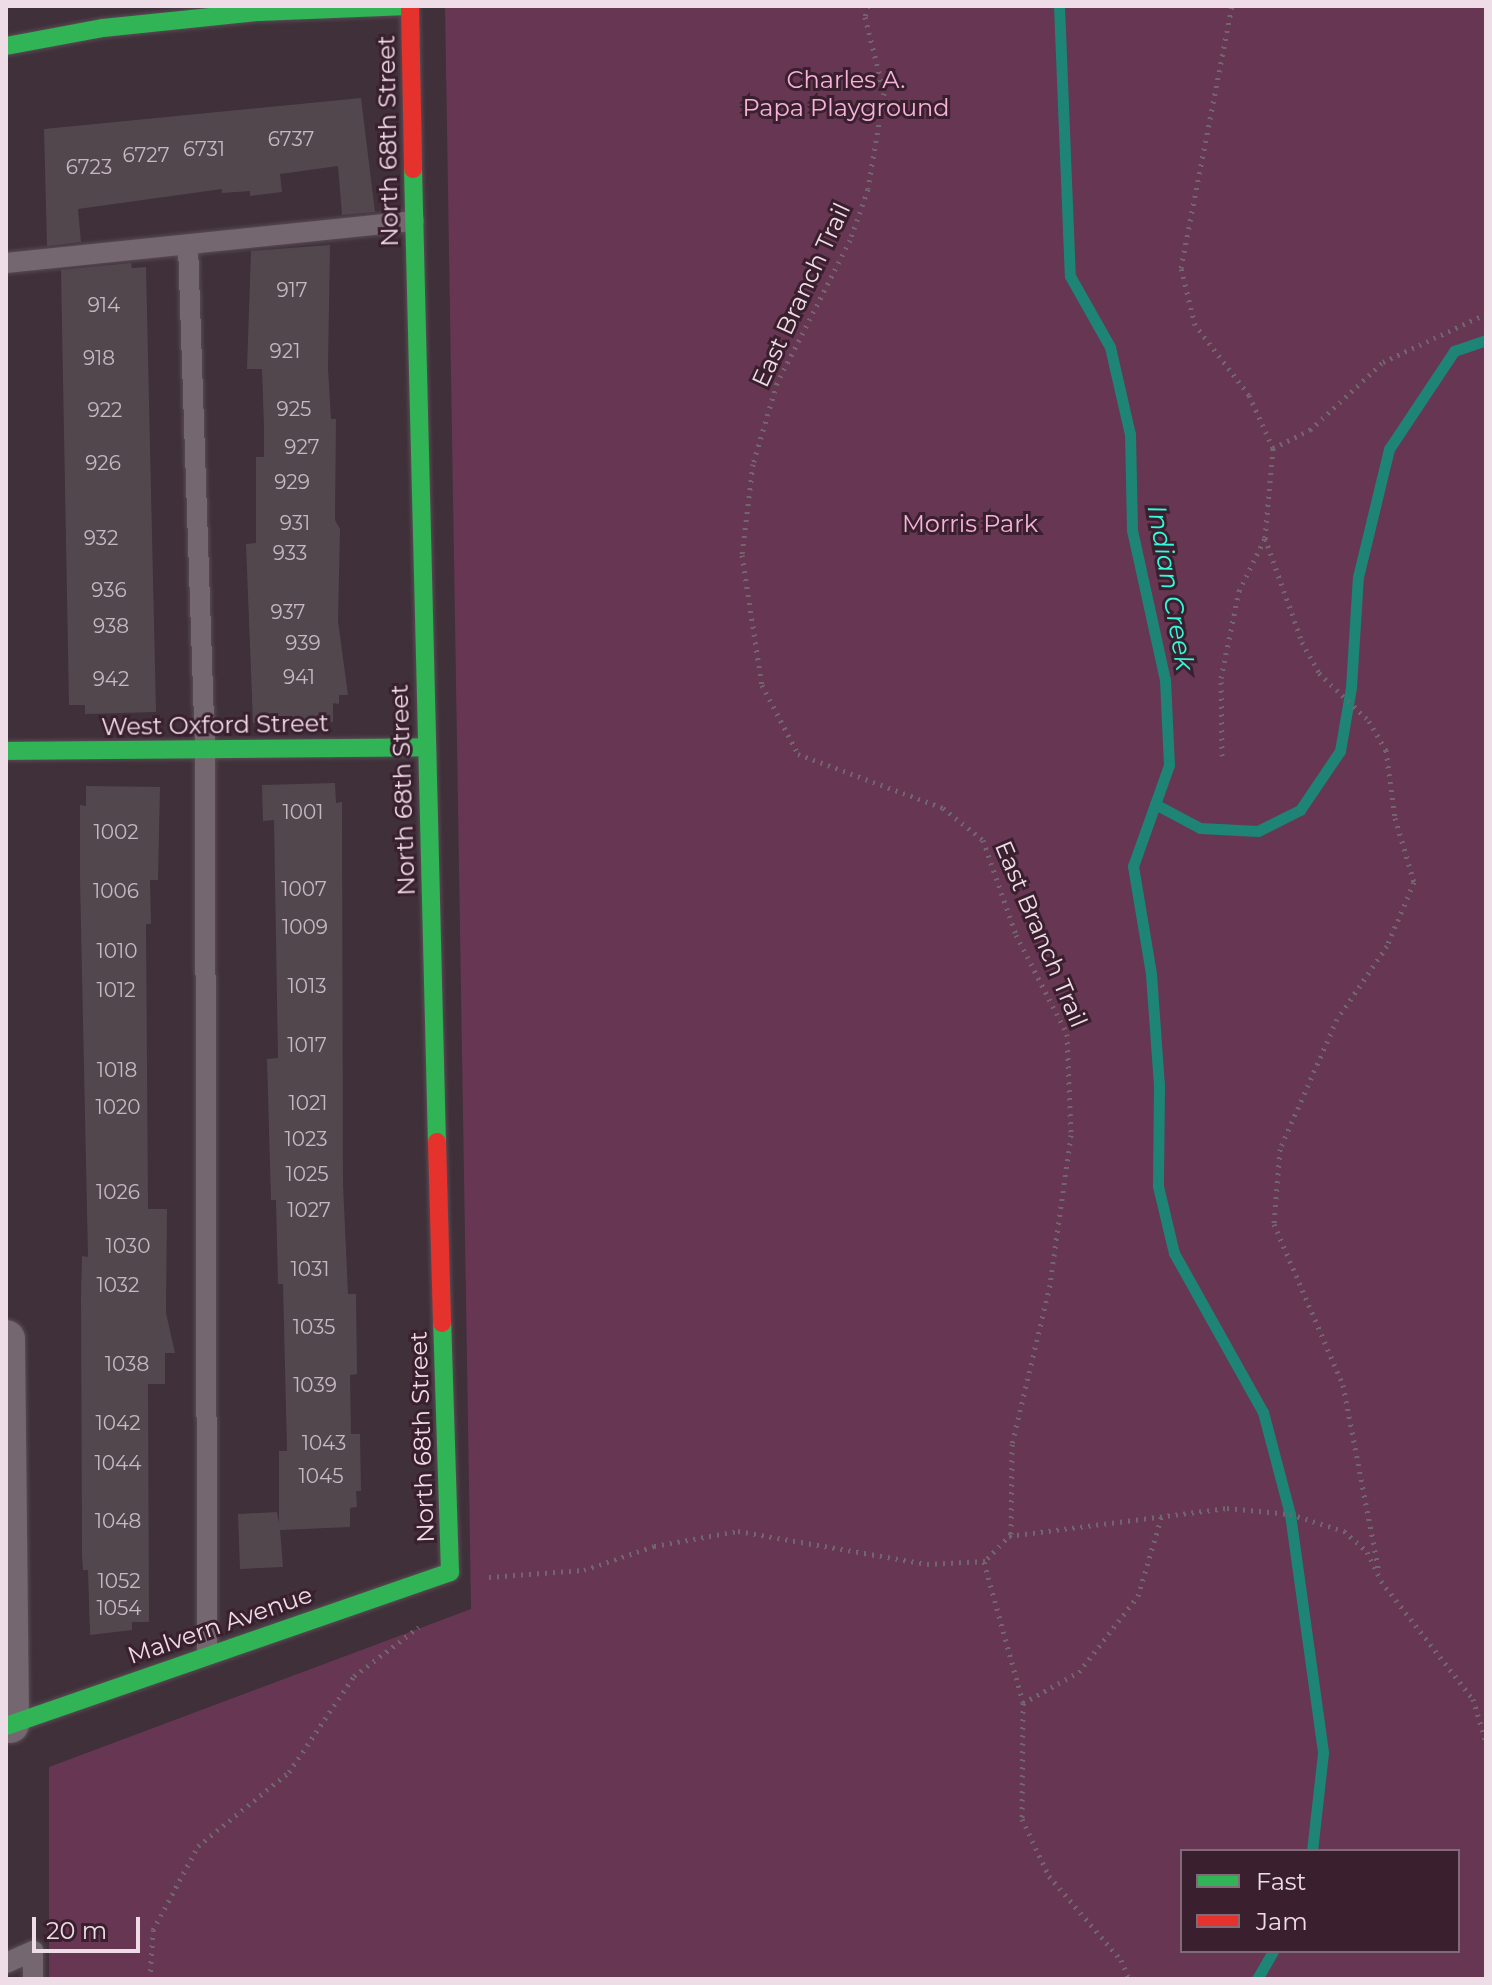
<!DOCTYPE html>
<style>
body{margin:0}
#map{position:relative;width:1492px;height:1985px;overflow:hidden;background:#3f3039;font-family:Montserrat,sans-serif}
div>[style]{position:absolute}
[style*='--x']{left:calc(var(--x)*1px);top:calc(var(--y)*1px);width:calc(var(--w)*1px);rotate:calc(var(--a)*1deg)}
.green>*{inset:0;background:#663653}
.stream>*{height:11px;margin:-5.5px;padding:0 5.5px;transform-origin:5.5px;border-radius:5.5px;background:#1e8475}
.building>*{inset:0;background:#53474e}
.path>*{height:5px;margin-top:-2.5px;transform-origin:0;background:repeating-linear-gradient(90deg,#71666d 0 2px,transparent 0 8px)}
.roads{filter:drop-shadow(0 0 2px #594c54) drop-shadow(0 0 2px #594c54)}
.lane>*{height:20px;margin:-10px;padding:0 10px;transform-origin:10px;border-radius:10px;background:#74676f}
.street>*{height:38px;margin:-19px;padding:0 19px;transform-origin:19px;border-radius:19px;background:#74676f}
.fast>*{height:18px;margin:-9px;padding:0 9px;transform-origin:9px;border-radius:9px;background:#30b455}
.jam>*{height:18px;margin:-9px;padding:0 9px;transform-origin:9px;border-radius:9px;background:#e5322d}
span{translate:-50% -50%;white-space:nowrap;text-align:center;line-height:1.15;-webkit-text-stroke:6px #3a202f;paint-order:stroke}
.number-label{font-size:20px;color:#c7b7c0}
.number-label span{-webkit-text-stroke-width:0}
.park-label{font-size:24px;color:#f6b2d9}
.street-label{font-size:24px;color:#eedce6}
.water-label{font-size:26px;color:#32fadc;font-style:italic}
.frame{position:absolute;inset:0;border:8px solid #eedce6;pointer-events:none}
.legend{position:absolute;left:1180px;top:1849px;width:280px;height:104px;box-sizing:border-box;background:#3a202f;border:2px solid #826b78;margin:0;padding:10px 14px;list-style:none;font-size:24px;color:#eedce6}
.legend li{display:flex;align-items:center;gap:16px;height:40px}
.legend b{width:40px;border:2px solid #826b78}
.scale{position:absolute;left:32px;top:1917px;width:108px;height:36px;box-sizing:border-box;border:4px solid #eedce6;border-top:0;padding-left:10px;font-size:24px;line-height:28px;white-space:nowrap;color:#eedce6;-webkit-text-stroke:6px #3a202f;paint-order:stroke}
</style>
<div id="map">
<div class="green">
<i style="clip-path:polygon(evenodd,445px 6px,1486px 6px,1486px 1979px,49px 1979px,49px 1767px,471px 1609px,445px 6px,1182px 1851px,1458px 1851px,1458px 1951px,1182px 1951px,1182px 1851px)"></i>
</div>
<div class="stream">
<i style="--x:1059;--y:6;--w:270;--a:87.7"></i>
<i style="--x:1070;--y:276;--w:81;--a:60.6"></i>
<i style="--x:1110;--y:347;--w:89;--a:77.1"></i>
<i style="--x:1130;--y:434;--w:96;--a:88.8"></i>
<i style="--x:1132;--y:530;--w:154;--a:77.6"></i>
<i style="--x:1165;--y:680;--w:85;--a:87.3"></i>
<i style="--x:1169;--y:765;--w:107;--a:109.6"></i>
<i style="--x:1133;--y:866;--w:109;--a:80.5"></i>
<i style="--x:1151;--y:974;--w:111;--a:85.9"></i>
<i style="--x:1159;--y:1085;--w:101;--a:90.6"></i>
<i style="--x:1158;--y:1186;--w:69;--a:76.6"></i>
<i style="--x:1174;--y:1253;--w:182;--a:60.8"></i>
<i style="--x:1263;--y:1412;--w:106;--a:75.2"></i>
<i style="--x:1290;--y:1514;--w:241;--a:82.1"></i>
<i style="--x:1323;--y:1753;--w:99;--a:96.4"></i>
<i style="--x:1155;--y:804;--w:51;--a:28.1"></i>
<i style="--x:1200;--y:828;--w:58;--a:3"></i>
<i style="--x:1258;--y:831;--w:47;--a:-26.6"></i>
<i style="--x:1300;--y:810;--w:71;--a:-55.9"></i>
<i style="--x:1340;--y:751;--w:65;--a:-80.2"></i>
<i style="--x:1351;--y:687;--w:110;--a:-86.4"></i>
<i style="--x:1358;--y:577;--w:132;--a:-76.4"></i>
<i style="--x:1389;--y:449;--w:118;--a:-56.4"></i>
<i style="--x:1454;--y:351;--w:34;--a:-19"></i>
<i style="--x:1257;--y:1979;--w:32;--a:-60"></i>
</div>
<div class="building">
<i style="clip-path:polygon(361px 98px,375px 212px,342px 215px,338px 166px,280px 174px,282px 192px,250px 196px,250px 191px,222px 193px,222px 189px,78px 209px,81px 242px,47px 246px,44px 129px)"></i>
<i style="clip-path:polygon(330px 245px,328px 368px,331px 419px,336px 419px,335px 520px,340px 529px,338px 621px,348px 695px,339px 695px,339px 704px,333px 703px,333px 722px,253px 723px,246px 544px,256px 543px,256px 457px,264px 457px,264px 427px,262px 369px,247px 369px,251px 251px)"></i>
<i style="clip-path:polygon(131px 263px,132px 268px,146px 267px,156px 712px,85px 714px,85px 705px,69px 705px,61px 270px)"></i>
<i style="clip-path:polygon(335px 783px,336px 803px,342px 802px,343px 1184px,348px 1294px,356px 1294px,357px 1374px,350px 1375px,351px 1434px,360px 1434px,361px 1491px,356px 1491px,357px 1507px,350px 1508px,350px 1527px,280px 1530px,283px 1567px,240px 1569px,238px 1514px,277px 1512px,279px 1524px,279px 1451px,287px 1451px,283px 1284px,278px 1284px,276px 1200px,271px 1200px,267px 1059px,278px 1058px,274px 820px,263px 821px,262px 785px)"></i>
<i style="clip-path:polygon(86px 786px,160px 787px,158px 880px,150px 880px,151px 924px,146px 924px,148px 1209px,167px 1209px,166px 1313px,175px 1353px,165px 1353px,165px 1384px,148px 1384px,149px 1622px,132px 1622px,132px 1630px,90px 1635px,88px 1570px,83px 1570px,82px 1556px,81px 1296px,82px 1256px,88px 1257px,80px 880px,80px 805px,86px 806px)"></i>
</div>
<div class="path">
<i style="--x:868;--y:6;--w:11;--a:105"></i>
<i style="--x:865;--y:17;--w:78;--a:76"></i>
<i style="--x:884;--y:93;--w:97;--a:99.5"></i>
<i style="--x:868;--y:189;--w:54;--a:109.4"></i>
<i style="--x:850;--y:240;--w:161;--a:117"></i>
<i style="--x:777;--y:383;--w:84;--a:106.5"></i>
<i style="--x:753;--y:464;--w:92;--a:96.9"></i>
<i style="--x:742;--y:555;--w:132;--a:81.3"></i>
<i style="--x:762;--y:685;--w:78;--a:62.4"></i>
<i style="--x:798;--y:754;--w:155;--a:20.4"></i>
<i style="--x:943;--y:808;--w:51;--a:38.7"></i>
<i style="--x:983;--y:840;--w:101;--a:70.8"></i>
<i style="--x:1016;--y:935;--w:111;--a:62.7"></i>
<i style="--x:1067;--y:1034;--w:101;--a:87.7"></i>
<i style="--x:1071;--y:1135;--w:151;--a:98"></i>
<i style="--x:1050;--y:1285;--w:163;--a:103.4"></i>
<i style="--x:1012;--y:1444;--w:90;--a:90.6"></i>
<i style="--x:1011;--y:1534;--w:39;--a:134"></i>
<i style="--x:984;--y:1562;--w:146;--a:74.5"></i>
<i style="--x:1023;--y:1703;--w:116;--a:90.5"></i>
<i style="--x:1022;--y:1819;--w:63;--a:64.7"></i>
<i style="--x:1049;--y:1876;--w:111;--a:49.4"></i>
<i style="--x:1121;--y:1960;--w:21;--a:67"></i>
<i style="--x:1273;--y:448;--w:41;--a:-25.9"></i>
<i style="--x:1310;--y:430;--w:100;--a:-43"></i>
<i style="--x:1383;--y:362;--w:114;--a:-25"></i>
<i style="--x:1265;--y:538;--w:110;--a:70.4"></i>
<i style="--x:1302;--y:642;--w:35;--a:61"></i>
<i style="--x:1319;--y:673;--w:69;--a:43.8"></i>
<i style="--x:1369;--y:721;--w:34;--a:60"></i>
<i style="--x:1386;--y:750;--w:69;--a:82.5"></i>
<i style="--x:1395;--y:818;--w:67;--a:73.5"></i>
<i style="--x:1414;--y:882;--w:69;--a:112.9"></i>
<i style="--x:1387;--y:946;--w:88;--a:124.4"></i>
<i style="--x:1337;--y:1019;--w:142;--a:113.7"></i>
<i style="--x:1280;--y:1149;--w:75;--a:94.6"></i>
<i style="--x:1274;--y:1224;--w:175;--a:66.8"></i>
<i style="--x:1343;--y:1385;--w:190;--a:79.1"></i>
<i style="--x:1222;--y:756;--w:78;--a:-90.7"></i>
<i style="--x:1221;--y:678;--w:89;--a:-78.3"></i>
<i style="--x:1239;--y:591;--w:59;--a:-63.9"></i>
<i style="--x:1265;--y:538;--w:90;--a:-84.9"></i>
<i style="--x:1273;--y:448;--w:58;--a:-114.4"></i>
<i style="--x:1249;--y:395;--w:88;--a:-127.6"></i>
<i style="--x:1195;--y:325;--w:59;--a:-103.8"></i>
<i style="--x:1181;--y:268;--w:267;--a:-79"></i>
<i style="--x:1009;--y:1536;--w:220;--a:-7.3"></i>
<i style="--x:1227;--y:1508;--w:63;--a:5.4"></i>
<i style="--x:1290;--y:1514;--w:57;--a:17.5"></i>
<i style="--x:1344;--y:1531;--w:31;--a:42"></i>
<i style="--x:1367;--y:1552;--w:32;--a:64"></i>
<i style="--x:1381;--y:1581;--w:150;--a:52.1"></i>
<i style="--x:1473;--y:1699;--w:45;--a:73.2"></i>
<i style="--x:489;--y:1577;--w:95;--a:-4.2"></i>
<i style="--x:584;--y:1570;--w:74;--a:-18.9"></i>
<i style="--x:654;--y:1546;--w:85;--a:-10.1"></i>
<i style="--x:738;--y:1531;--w:192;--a:9.9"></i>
<i style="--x:927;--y:1564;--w:59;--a:-2.9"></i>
<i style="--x:1023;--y:1703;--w:64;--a:-29"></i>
<i style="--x:1079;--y:1672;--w:96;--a:-52.2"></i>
<i style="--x:1138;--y:1596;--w:84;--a:-73.5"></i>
<i style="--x:150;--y:1979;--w:49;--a:-86.5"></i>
<i style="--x:153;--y:1930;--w:95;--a:-61.8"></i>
<i style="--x:198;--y:1846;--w:117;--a:-39.1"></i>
<i style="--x:289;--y:1772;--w:116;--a:-55.9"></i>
<i style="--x:354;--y:1676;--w:81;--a:-37"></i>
</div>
<div class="roads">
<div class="lane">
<i style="--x:188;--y:245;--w:504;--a:88.07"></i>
<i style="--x:205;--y:749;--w:905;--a:89.87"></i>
<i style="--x:6;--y:263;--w:410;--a:-5.9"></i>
<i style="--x:6;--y:1963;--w:30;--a:-24"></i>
<i style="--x:33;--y:1951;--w:28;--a:90"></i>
</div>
<div class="street">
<i style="--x:6;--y:1339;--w:385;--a:89.4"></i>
</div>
<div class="fast">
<i style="--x:6;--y:46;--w:99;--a:-10.5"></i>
<i style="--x:103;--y:28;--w:157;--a:-5.9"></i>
<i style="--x:259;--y:12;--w:149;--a:-2.3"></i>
<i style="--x:413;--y:169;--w:973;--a:88.59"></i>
<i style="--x:6;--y:751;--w:419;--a:-0.5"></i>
<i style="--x:6;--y:1726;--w:470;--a:-19.1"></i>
<i style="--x:450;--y:1572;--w:249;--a:-91.8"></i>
</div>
<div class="jam">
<i style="--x:410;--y:6;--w:163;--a:88.9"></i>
<i style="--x:437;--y:1142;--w:181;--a:88.4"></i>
</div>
</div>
<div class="number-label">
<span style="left:291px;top:139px">6737</span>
<span style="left:204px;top:149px">6731</span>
<span style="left:146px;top:155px">6727</span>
<span style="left:89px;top:167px">6723</span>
<span style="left:292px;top:290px">917</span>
<span style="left:104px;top:305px">914</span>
<span style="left:285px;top:351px">921</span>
<span style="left:99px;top:358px">918</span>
<span style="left:294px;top:409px">925</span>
<span style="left:105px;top:410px">922</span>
<span style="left:302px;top:447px">927</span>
<span style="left:103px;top:463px">926</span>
<span style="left:292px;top:482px">929</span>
<span style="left:295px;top:523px">931</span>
<span style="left:101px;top:538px">932</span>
<span style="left:290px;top:553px">933</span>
<span style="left:109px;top:590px">936</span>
<span style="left:288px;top:612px">937</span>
<span style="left:111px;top:626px">938</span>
<span style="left:303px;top:643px">939</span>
<span style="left:299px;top:677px">941</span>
<span style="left:111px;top:679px">942</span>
<span style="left:303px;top:812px">1001</span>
<span style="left:116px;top:832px">1002</span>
<span style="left:304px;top:889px">1007</span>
<span style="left:116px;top:891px">1006</span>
<span style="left:305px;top:927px">1009</span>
<span style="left:117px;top:951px">1010</span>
<span style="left:307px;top:986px">1013</span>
<span style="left:116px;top:990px">1012</span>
<span style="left:307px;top:1045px">1017</span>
<span style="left:117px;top:1070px">1018</span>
<span style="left:308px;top:1103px">1021</span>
<span style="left:118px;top:1107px">1020</span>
<span style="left:306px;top:1139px">1023</span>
<span style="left:307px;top:1174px">1025</span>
<span style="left:118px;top:1192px">1026</span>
<span style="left:309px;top:1210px">1027</span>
<span style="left:128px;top:1246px">1030</span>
<span style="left:310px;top:1269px">1031</span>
<span style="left:118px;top:1285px">1032</span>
<span style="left:314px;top:1327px">1035</span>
<span style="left:127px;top:1364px">1038</span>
<span style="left:315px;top:1385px">1039</span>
<span style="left:118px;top:1423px">1042</span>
<span style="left:324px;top:1443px">1043</span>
<span style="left:118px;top:1463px">1044</span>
<span style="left:321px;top:1476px">1045</span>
<span style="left:118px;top:1521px">1048</span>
<span style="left:119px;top:1581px">1052</span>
<span style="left:119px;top:1608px">1054</span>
</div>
<div class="park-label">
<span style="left:846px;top:94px">Charles A.<br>Papa Playground</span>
<span style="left:970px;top:524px">Morris Park</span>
</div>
<div class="street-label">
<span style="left:388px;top:141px;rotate:-91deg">North 68th Street</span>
<span style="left:801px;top:295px;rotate:-65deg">East Branch Trail</span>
<span style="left:215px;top:725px;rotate:-1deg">West Oxford Street</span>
<span style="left:403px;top:790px;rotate:-92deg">North 68th Street</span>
<span style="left:1041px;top:934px;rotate:67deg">East Branch Trail</span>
<span style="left:422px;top:1437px;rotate:-92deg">North 68th Street</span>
<span style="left:220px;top:1625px;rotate:-19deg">Malvern Avenue</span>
</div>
<div class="water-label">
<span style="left:1170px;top:588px;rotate:80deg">Indian Creek</span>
</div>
<div class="frame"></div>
<ul class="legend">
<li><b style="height:10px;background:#30b455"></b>Fast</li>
<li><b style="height:10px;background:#e5322d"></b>Jam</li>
</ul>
<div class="scale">20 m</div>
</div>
